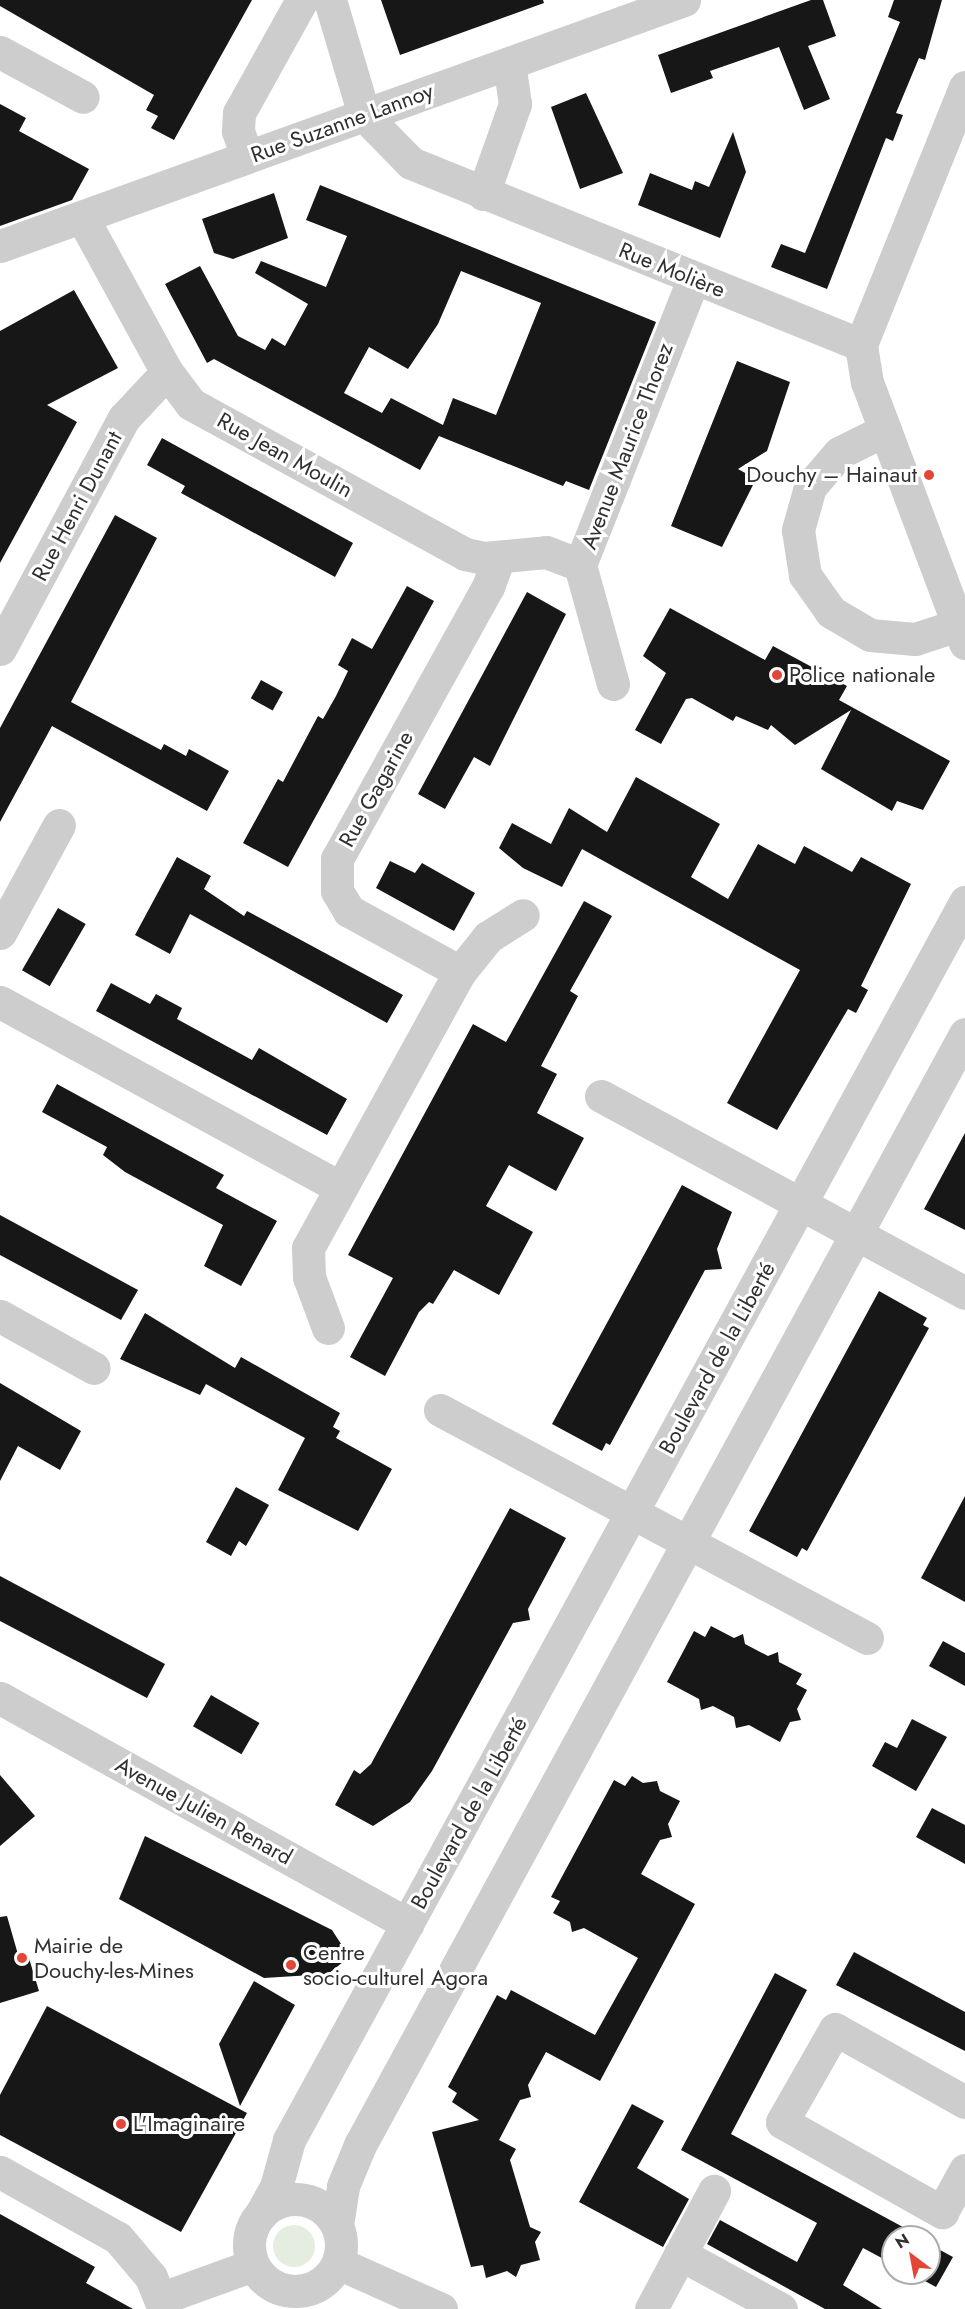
<!DOCTYPE html>
<meta charset="utf-8">
<style>
body{margin:0}
#map{position:relative;width:965px;height:2309px;overflow:hidden;background:#fff;font-family:Jost,sans-serif}
div>[style]{position:absolute}
[style*='--x']{left:calc(var(--x)*1px);top:calc(var(--y)*1px);width:calc(var(--w)*1px);rotate:calc(var(--a)*1deg)}
.green>*{inset:0;background:#e4eddf}
.round{border-radius:50%}
.building>*{inset:0;background:#171717;transform-origin:0 0}
.minor>*{height:33px;margin:-16.5px;padding:0 16.5px;transform-origin:16.5px;border-radius:16.5px;background:#cdcdcd}
.minor>.ring{margin:-16.5px;padding:0;box-sizing:content-box;background:none;border:33px solid #cdcdcd;border-radius:50%}
.dots>*{width:16px;height:16px;translate:-50% -50%;box-sizing:border-box;border:3px solid #fff;border-radius:50%}
span{translate:-50% -50%;white-space:nowrap;text-align:center;line-height:1.15;-webkit-text-stroke:6px #fff;paint-order:stroke}
.street-label{font-size:22px;color:#303030}
.poi-label{font-size:22px;color:#303030}
.right{translate:-100% -50%;text-align:right}
.left{translate:0 -50%;text-align:left}
.north{position:absolute;left:881px;top:2225px;width:60px;height:60px;box-sizing:border-box;background:#fff;border:2px solid #acacac;border-radius:50%;rotate:328deg;font-size:16px;font-weight:700;line-height:24px;text-align:center;color:#303030}
.north::after{content:'';display:block;margin:auto;width:21px;height:27px;background:#e34537;clip-path:polygon(50% 0,100% 100%,50% 72%,0 100%)}
</style>
<div id="map">
<div class="green">
<i class="round" style="left:273px;top:2225px;width:42px;height:42px"></i>
</div>
<div class="building">
<i style="clip-path:polygon(0 0,252px 0,174px 140px,151px 128px,158px 116px,146px 110px,154px 95px,0 6px)"></i>
<i style="clip-path:polygon(381px 0,543px 0,544px 3px,400px 55px)"></i>
<i style="clip-path:polygon(811px 0,823px 0,836px 36px,808px 46px,830px 99px,804px 110px,779px 47px,710px 71px,713px 78px,671px 93px,658px 55px)"></i>
<i style="clip-path:polygon(894px 0,942px 0,925px 60px,919px 58px,896px 113px,903px 115px,893px 141px,886px 138px,827px 289px,771px 267px,781px 244px,805px 253px,900px 22px,888px 17px)"></i>
<i style="clip-path:polygon(586px 93px,623px 173px,580px 189px,551px 107px)"></i>
<i style="clip-path:polygon(0 104px,26px 118px,19px 131px,89px 169px,72px 200px,0 226px)"></i>
<i style="clip-path:polygon(733px 132px,746px 172px,720px 238px,638px 205px,650px 173px,692px 190px,695px 181px,709px 187px)"></i>
<i style="clip-path:polygon(evenodd,320px 185px,656px 322px,589px 490px,566px 481px,563px 486px,439px 436px,420px 470px,214px 359px,207px 363px,165px 284px,200px 266px,238px 336px,265px 350px,272px 338px,285px 346px,308px 304px,255px 273px,261px 261px,326px 287px,347px 236px,306px 220px,320px 185px,461px 271px,541px 303px,496px 415px,453px 398px,443px 425px,391px 398px,382px 413px,344px 393px,369px 347px,408px 369px,438px 324px,461px 271px)"></i>
<i style="clip-path:polygon(274px 193px,288px 238px,233px 259px,214px 253px,202px 219px)"></i>
<i style="clip-path:polygon(74px 290px,118px 368px,47px 405px,77px 422px,0 563px,0 331px)"></i>
<i style="clip-path:polygon(737px 361px,790px 382px,767px 451px,738px 469px,756px 479px,722px 547px,671px 526px)"></i>
<i style="clip-path:polygon(162px 438px,353px 543px,335px 577px,181px 493px,185px 486px,147px 465px)"></i>
<i style="clip-path:polygon(115px 515px,157px 538px,71px 702px,161px 750px,164px 744px,186px 756px,189px 749px,229px 771px,207px 811px,52px 726px,0 822px,0 728px)"></i>
<i style="clip-path:polygon(407px 586px,434px 601px,288px 867px,243px 843px,278px 779px,283px 782px,318px 716px,323px 719px,336px 696px,348px 671px,338px 665px,352px 638px,372px 649px)"></i>
<i style="clip-path:polygon(527px 592px,566px 614px,490px 766px,474px 757px,445px 809px,418px 794px)"></i>
<i style="clip-path:polygon(670px 608px,765px 660px,773px 646px,847px 686px,839px 700px,950px 761px,923px 810px,897px 801px,892px 811px,821px 769px,851px 710px,795px 745px,771px 725px,768px 730px,736px 716px,733px 721px,692px 698px,686px 699px,661px 744px,635px 730px,666px 673px,643px 656px)"></i>
<i style="left:261px;top:680px;width:25px;height:21px;rotate:29deg"></i>
<i style="clip-path:polygon(636px 777px,720px 824px,691px 877px,728px 899px,758px 844px,795px 864px,804px 846px,852px 872px,861px 857px,911px 884px,861px 986px,868px 990px,856px 1013px,848px 1009px,777px 1130px,727px 1103px,800px 970px,582px 849px,562px 887px,523px 868px,499px 848px,512px 823px,551px 844px,569px 808px,607px 832px)"></i>
<i style="clip-path:polygon(177px 857px,211px 876px,204px 889px,244px 916px,247px 911px,403px 995px,387px 1023px,190px 914px,170px 954px,135px 935px)"></i>
<i style="clip-path:polygon(390px 861px,415px 873px,422px 863px,475px 893px,454px 931px,376px 888px)"></i>
<i style="clip-path:polygon(584px 901px,612px 916px,570px 991px,578px 996px,541px 1066px,557px 1074px,537px 1113px,584px 1138px,556px 1191px,509px 1165px,486px 1206px,533px 1232px,499px 1295px,454px 1270px,433px 1304px,429px 1302px,419px 1312px,385px 1376px,350px 1357px,393px 1278px,348px 1255px,473px 1024px,506px 1042px)"></i>
<i style="left:58px;top:908px;width:32px;height:72px;rotate:30deg"></i>
<i style="clip-path:polygon(111px 983px,150px 1004px,156px 994px,182px 1008px,177px 1019px,252px 1060px,259px 1048px,347px 1099px,327px 1135px,96px 1011px)"></i>
<i style="clip-path:polygon(57px 1084px,224px 1175px,216px 1188px,277px 1221px,241px 1286px,204px 1266px,223px 1225px,125px 1172px,103px 1155px,107px 1147px,42px 1112px)"></i>
<i style="clip-path:polygon(965px 1133px,965px 1230px,924px 1209px)"></i>
<i style="clip-path:polygon(682px 1185px,732px 1212px,717px 1249px,722px 1269px,705px 1270px,610px 1445px,606px 1443px,602px 1451px,552px 1424px)"></i>
<i style="clip-path:polygon(0 1215px,138px 1290px,121px 1320px,0 1255px)"></i>
<i style="clip-path:polygon(879px 1291px,927px 1318px,923px 1325px,929px 1328px,807px 1551px,802px 1548px,797px 1557px,749px 1531px)"></i>
<i style="clip-path:polygon(145px 1313px,235px 1368px,241px 1357px,340px 1413px,333px 1427px,340px 1431px,336px 1438px,392px 1469px,358px 1531px,278px 1490px,305px 1438px,206px 1384px,200px 1395px,120px 1359px)"></i>
<i style="clip-path:polygon(0 1383px,81px 1431px,60px 1470px,18px 1446px,0 1481px)"></i>
<i style="clip-path:polygon(236px 1487px,269px 1505px,246px 1546px,239px 1541px,231px 1556px,206px 1542px)"></i>
<i style="clip-path:polygon(965px 1496px,965px 1602px,921px 1578px)"></i>
<i style="clip-path:polygon(510px 1508px,566px 1538px,528px 1609px,530px 1620px,513px 1623px,432px 1771px,410px 1802px,373px 1826px,335px 1805px,354px 1770px,360px 1774px,371px 1764px)"></i>
<i style="clip-path:polygon(0 1576px,165px 1664px,147px 1698px,0 1621px)"></i>
<i style="clip-path:polygon(711px 1626px,734px 1638px,743px 1634px,745px 1644px,768px 1656px,778px 1652px,779px 1662px,802px 1674px,796px 1684px,807px 1690px,797px 1709px,801px 1720px,790px 1722px,780px 1742px,749px 1725px,736px 1728px,734px 1717px,713px 1706px,701px 1710px,699px 1699px,667px 1682px,694px 1631px,705px 1637px)"></i>
<i style="clip-path:polygon(943px 1641px,965px 1653px,965px 1686px,929px 1666px)"></i>
<i style="left:211px;top:1695px;width:56px;height:36px;rotate:30deg"></i>
<i style="clip-path:polygon(912px 1719px,947px 1737px,916px 1791px,872px 1766px,885px 1742px,897px 1748px)"></i>
<i style="clip-path:polygon(0 1775px,35px 1816px,0 1846px)"></i>
<i style="clip-path:polygon(632px 1776px,643px 1783px,657px 1781px,660px 1791px,680px 1801px,668px 1824px,672px 1837px,660px 1840px,641px 1874px,695px 1904px,600px 2081px,546px 2052px,528px 2085px,531px 2097px,520px 2100px,499px 2140px,516px 2149px,510px 2160px,530px 2227px,541px 2232px,535px 2242px,540px 2260px,521px 2265px,516px 2277px,507px 2271px,486px 2278px,483px 2265px,471px 2267px,432px 2132px,479px 2120px,452px 2102px,457px 2093px,448px 2087px,497px 1995px,506px 2000px,511px 1990px,595px 2035px,638px 1958px,584px 1928px,572px 1932px,570px 1922px,553px 1913px,560px 1901px,551px 1897px,614px 1780px,625px 1786px)"></i>
<i style="clip-path:polygon(932px 1808px,965px 1825px,965px 1864px,916px 1837px)"></i>
<i style="clip-path:polygon(145px 1836px,332px 1930px,343px 1947px,343px 1962px,328px 1974px,264px 1978px,119px 1899px)"></i>
<i style="clip-path:polygon(7px 1916px,19px 1958px,28px 1955px,39px 1991px,0 2003px,0 1917px)"></i>
<i style="clip-path:polygon(854px 1952px,965px 2012px,965px 2051px,836px 1985px)"></i>
<i style="clip-path:polygon(775px 1973px,807px 1990px,731px 2134px,914px 2233px,917px 2237px,893px 2237px,893px 2264px,863px 2248px,843px 2285px,882px 2309px,825px 2309px,707px 2244px,720px 2220px,797px 2262px,817px 2223px,681px 2150px)"></i>
<i style="clip-path:polygon(254px 1981px,295px 2005px,240px 2106px,219px 2044px)"></i>
<i style="clip-path:polygon(47px 2006px,247px 2113px,181px 2232px,0 2135px,0 2095px)"></i>
<i style="clip-path:polygon(632px 2104px,664px 2121px,637px 2168px,689px 2199px,663px 2247px,579px 2202px)"></i>
<i style="clip-path:polygon(0 2214px,95px 2267px,86px 2283px,133px 2309px,0 2309px)"></i>
<i style="clip-path:polygon(929px 2244px,953px 2257px,936px 2287px,910px 2273px,929px 2273px)"></i>
</div>
<div class="minor">
<i style="--x:330;--y:0;--w:120;--a:73.5"></i>
<i style="--x:364;--y:115;--w:67;--a:45.6"></i>
<i style="--x:411;--y:163;--w:485;--a:22"></i>
<i style="--x:0;--y:52;--w:94;--a:28.5"></i>
<i style="--x:965;--y:87;--w:278;--a:112"></i>
<i style="--x:861;--y:345;--w:37;--a:81"></i>
<i style="--x:867;--y:382;--w:279;--a:69.4"></i>
<i style="--x:247;--y:157;--w:28;--a:-109"></i>
<i style="--x:238;--y:131;--w:18;--a:-87"></i>
<i style="--x:239;--y:113;--w:129;--a:-60.9"></i>
<i style="--x:483;--y:194;--w:96;--a:-70.4"></i>
<i style="--x:515;--y:104;--w:41;--a:-98.3"></i>
<i style="--x:82;--y:217;--w:177;--a:61.3"></i>
<i style="--x:167;--y:372;--w:40;--a:53"></i>
<i style="--x:191;--y:404;--w:312;--a:28.7"></i>
<i style="--x:465;--y:554;--w:19;--a:12"></i>
<i style="--x:484;--y:558;--w:62;--a:-5.5"></i>
<i style="--x:546;--y:552;--w:36;--a:21"></i>
<i style="--x:0;--y:246;--w:727;--a:-19.78"></i>
<i style="--x:885;--y:430;--w:51;--a:153.4"></i>
<i style="--x:839;--y:453;--w:45;--a:130.5"></i>
<i style="--x:810;--y:487;--w:45;--a:105.6"></i>
<i style="--x:798;--y:530;--w:46;--a:81.2"></i>
<i style="--x:805;--y:575;--w:45;--a:54.9"></i>
<i style="--x:831;--y:612;--w:45;--a:30.5"></i>
<i style="--x:870;--y:635;--w:45;--a:5.1"></i>
<i style="--x:915;--y:639;--w:45;--a:-18"></i>
<i style="--x:0;--y:649;--w:262;--a:-61.8"></i>
<i style="--x:124;--y:418;--w:63;--a:-46.9"></i>
<i style="--x:613;--y:684;--w:123;--a:-105.5"></i>
<i style="--x:580;--y:565;--w:308;--a:-68.4"></i>
<i style="--x:0;--y:933;--w:123;--a:-61.4"></i>
<i style="--x:460;--y:972;--w:45;--a:-51.3"></i>
<i style="--x:488;--y:937;--w:41;--a:-32.2"></i>
<i style="--x:0;--y:1002;--w:388;--a:28.6"></i>
<i style="--x:601;--y:1096;--w:414;--a:28.4"></i>
<i style="--x:0;--y:1316;--w:107;--a:29"></i>
<i style="--x:328;--y:1328;--w:54;--a:-110.4"></i>
<i style="--x:309;--y:1277;--w:29;--a:-92"></i>
<i style="--x:308;--y:1248;--w:315;--a:-61.2"></i>
<i style="--x:460;--y:972;--w:127;--a:-151.2"></i>
<i style="--x:349;--y:911;--w:23;--a:-121"></i>
<i style="--x:337;--y:891;--w:32;--a:-90"></i>
<i style="--x:337;--y:859;--w:311;--a:-61"></i>
<i style="--x:488;--y:587;--w:32;--a:-70"></i>
<i style="--x:440;--y:1410;--w:484;--a:28.1"></i>
<i style="--x:0;--y:1698;--w:466;--a:29"></i>
<i style="--x:965;--y:2102;--w:149;--a:-150.7"></i>
<i style="--x:835;--y:2029;--w:107;--a:119.7"></i>
<i style="--x:782;--y:2122;--w:184;--a:29.4"></i>
<i style="--x:942;--y:2212;--w:48;--a:-61.3"></i>
<i style="--x:0;--y:2172;--w:135;--a:29.2"></i>
<i style="--x:118;--y:2238;--w:51;--a:49.8"></i>
<i style="--x:151;--y:2277;--w:35;--a:68"></i>
<i class="ring" style="left:249px;top:2199px;width:59px;height:59px"></i>
<i style="--x:262;--y:2212;--w:29;--a:-61"></i>
<i style="--x:276;--y:2187;--w:49;--a:-74.5"></i>
<i style="--x:289;--y:2140;--w:1411;--a:-61.36"></i>
<i style="--x:337;--y:2225;--w:39;--a:-81"></i>
<i style="--x:343;--y:2186;--w:44;--a:-67.5"></i>
<i style="--x:360;--y:2145;--w:1265;--a:-61.43"></i>
<i style="--x:680;--y:2254;--w:115;--a:28.6"></i>
<i style="--x:338;--y:2263;--w:113;--a:24.1"></i>
<i style="--x:162;--y:2298;--w:97;--a:-19.9"></i>
<i style="--x:651;--y:2309;--w:134;--a:-61.9"></i>
</div>
<div class="dots">
<i style="left:929px;top:475px;background:#e34537"></i>
<i style="left:777px;top:675px;background:#e34537"></i>
<i style="left:22px;top:1958px;background:#e34537"></i>
<i style="left:291px;top:1965px;background:#e34537"></i>
<i style="left:121px;top:2124px;background:#e34537"></i>
</div>
<div class="street-label">
<span style="left:342px;top:123px;rotate:-20deg">Rue Suzanne Lannoy</span>
<span style="left:672px;top:270px;rotate:22deg">Rue Molière</span>
<span style="left:627px;top:446px;rotate:-69deg">Avenue Maurice Thorez</span>
<span style="left:285px;top:455px;rotate:29deg">Rue Jean Moulin</span>
<span style="left:77px;top:506px;rotate:-62deg">Rue Henri Dunant</span>
<span style="left:376px;top:789px;rotate:-61deg">Rue Gagarine</span>
<span style="left:717px;top:1358px;rotate:-61deg">Boulevard de la Liberté</span>
<span style="left:204px;top:1811px;rotate:29deg">Avenue Julien Renard</span>
<span style="left:469px;top:1813px;rotate:-61deg">Boulevard de la Liberté</span>
</div>
<div class="poi-label">
<span class="right" style="left:917px;top:475px">Douchy – Hainaut</span>
<span class="left" style="left:789px;top:675px">Police nationale</span>
<span class="left" style="left:34px;top:1958px">Mairie de<br>Douchy-les-Mines</span>
<span class="left" style="left:303px;top:1965px">Centre<br>socio-culturel Agora</span>
<span class="left" style="left:133px;top:2124px">L'Imaginaire</span>
</div>
<div class="north">N</div>
</div>
